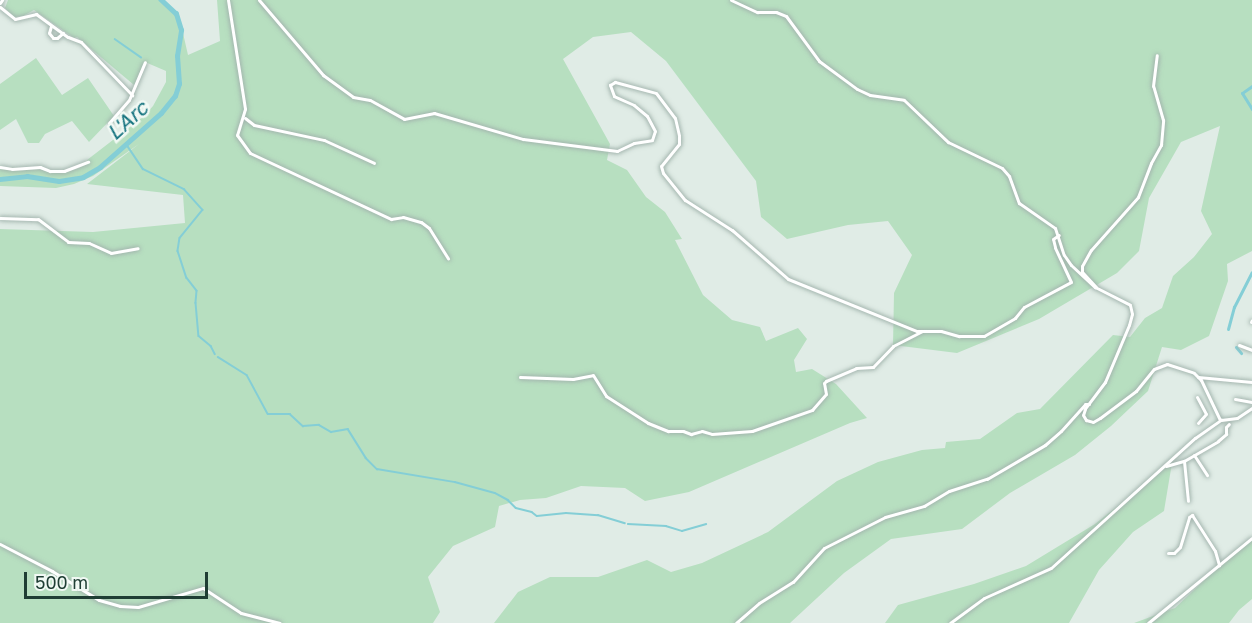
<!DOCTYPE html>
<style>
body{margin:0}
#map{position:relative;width:1252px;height:623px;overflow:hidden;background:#e0ece6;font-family:"Golos Text",sans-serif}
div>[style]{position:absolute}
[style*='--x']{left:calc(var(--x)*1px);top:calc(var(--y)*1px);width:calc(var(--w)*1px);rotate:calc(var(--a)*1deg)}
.green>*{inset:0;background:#b7dfc0}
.stream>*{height:1.5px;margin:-0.75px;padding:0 0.75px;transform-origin:0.75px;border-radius:0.75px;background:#84ced6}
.canal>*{height:3px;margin:-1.5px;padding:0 1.5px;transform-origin:1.5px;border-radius:1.5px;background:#84ced6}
.river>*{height:4.5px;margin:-2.25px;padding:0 2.25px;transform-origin:2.25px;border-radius:2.25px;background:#84ced6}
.roads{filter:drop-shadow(0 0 2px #a2b4ad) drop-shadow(0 0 2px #a2b4ad)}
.minor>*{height:3px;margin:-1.5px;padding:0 1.5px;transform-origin:1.5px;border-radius:1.5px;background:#fff}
span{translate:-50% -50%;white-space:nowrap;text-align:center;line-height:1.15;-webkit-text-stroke:5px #f1f9f4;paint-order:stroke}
.water-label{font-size:21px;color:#15737f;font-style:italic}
.scale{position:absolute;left:24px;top:572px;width:184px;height:27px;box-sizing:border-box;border:3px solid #1f3e34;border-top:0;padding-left:8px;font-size:18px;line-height:21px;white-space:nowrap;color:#1f3e34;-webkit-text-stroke:4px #f1f9f4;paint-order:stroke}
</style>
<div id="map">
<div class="green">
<i style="clip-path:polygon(8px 0,161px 0,172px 8px,180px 20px,188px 55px,220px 41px,217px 0,1252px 0,1252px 251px,1227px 264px,1228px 281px,1209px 336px,1181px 350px,1162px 347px,1148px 391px,1111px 426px,1075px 455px,1010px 493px,962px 529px,891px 539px,844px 573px,790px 623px,494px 623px,518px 592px,550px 577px,598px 577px,647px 560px,671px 572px,702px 563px,768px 532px,837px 481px,878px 462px,922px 450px,945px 448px,946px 442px,980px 439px,1017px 413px,1040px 409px,1113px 335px,1130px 337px,1145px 318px,1162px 308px,1173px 276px,1194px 257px,1212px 234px,1201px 211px,1220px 126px,1181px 142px,1149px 198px,1139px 251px,1117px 273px,1039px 319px,957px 353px,893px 345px,894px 293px,912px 255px,888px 221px,848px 225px,787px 239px,761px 217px,756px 181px,666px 61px,631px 32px,593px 37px,563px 59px,610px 144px,607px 160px,627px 170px,646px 197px,665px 212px,682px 239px,675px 240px,703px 295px,732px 320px,760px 327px,766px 341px,798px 328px,807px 339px,794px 360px,796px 372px,812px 369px,836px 384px,867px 418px,850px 423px,689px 492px,645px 501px,625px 488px,581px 486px,546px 498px,520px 500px,499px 506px,495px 527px,453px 546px,428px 577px,440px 612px,433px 623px,0 623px,0 229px,93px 232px,185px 223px,183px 195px,87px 184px,139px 144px,93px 176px,74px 184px,56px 188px,0 186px,0 169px,38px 169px,55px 173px,77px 169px,89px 163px,87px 160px,144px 116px,153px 106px,166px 82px,166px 71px,145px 62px,134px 85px,77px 37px,74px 38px,34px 10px,23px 16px,14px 17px,5px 8px)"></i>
<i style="clip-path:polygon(36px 58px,62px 95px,88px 78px,114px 116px,89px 142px,72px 121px,45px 134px,39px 143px,28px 143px,16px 119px,0 130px,0 84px)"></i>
<i style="clip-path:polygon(1172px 463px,1164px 511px,1133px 532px,1099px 570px,1069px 623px,885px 623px,898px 605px,974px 584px,1026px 566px,1095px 524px)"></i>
<i style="clip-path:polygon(1252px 539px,1252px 599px,1239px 610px,1229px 623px,1134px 623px,1175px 608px,1230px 556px)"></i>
</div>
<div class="stream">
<i style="--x:115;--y:39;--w:32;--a:35"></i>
<i style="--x:127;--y:145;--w:29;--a:56"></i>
<i style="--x:143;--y:169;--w:46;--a:26"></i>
<i style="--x:184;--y:189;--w:28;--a:48"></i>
<i style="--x:203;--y:210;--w:36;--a:129"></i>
<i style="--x:180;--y:238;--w:13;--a:99"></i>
<i style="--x:178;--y:251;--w:28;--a:72"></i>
<i style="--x:187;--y:278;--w:16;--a:52"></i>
<i style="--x:197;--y:291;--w:12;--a:95"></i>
<i style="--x:196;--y:303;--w:33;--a:85"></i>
<i style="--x:199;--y:336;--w:16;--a:40"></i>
<i style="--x:211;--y:346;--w:9;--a:63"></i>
<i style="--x:218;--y:357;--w:34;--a:32"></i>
<i style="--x:247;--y:375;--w:44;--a:61.7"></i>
<i style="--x:268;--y:414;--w:22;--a:0"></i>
<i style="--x:290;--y:414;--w:18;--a:43"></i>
<i style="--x:303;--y:426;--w:16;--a:-4"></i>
<i style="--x:319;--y:425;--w:14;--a:30"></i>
<i style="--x:331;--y:432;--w:17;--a:-10"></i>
<i style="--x:348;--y:429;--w:34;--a:58"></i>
<i style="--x:366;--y:458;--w:16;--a:45"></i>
<i style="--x:377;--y:469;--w:79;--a:9.5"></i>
<i style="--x:455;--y:482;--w:41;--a:15.4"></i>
<i style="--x:495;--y:493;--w:15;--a:28"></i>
<i style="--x:508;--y:500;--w:11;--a:45"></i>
<i style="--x:516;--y:508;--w:16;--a:14"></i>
<i style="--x:532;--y:512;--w:6;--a:39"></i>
<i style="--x:537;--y:516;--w:29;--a:-6"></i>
<i style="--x:566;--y:513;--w:32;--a:4"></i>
<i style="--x:598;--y:515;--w:28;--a:17"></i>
<i style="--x:628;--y:524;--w:38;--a:3"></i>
<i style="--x:666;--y:526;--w:17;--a:17"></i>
<i style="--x:682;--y:531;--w:25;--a:-16"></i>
</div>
<div class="canal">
<i style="--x:1252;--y:86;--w:12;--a:145"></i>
<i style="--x:1242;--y:93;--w:19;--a:58"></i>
<i style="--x:1228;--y:329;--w:23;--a:-75"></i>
<i style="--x:1234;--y:307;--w:39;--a:-63"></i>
<i style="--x:1236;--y:347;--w:8;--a:50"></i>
</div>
<div class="river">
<i style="--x:0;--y:179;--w:27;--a:-6"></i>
<i style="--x:27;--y:176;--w:32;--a:9"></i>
<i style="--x:59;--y:181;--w:24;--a:-9"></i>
<i style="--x:83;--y:177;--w:20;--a:-30"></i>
<i style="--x:100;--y:167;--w:81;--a:-41.5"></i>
<i style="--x:161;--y:113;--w:22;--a:-51"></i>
<i style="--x:175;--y:96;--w:13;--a:-72"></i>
<i style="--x:179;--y:84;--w:28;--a:-94"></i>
<i style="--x:177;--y:56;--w:26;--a:-81"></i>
<i style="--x:181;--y:30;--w:17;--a:-107"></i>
<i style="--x:176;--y:14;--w:21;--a:-137"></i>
</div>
<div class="roads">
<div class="minor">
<i style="--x:228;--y:0;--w:110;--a:81.1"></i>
<i style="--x:245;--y:109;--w:27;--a:107"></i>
<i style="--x:237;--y:135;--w:22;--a:54"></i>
<i style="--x:250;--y:153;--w:156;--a:25.1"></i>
<i style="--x:391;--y:219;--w:12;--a:-9"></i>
<i style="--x:403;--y:217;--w:19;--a:16"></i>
<i style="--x:421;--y:222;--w:10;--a:37"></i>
<i style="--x:429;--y:228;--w:36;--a:58"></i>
<i style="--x:259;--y:0;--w:99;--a:49.5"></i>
<i style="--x:323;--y:75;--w:37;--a:36"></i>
<i style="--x:353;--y:97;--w:17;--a:10"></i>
<i style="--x:370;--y:100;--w:39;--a:29"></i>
<i style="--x:404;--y:119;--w:31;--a:-11"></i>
<i style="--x:434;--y:113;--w:93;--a:16.3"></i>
<i style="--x:523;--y:139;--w:95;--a:7.3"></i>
<i style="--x:617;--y:151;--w:19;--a:-25"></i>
<i style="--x:634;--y:143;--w:18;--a:-9"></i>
<i style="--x:652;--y:140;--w:9;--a:-72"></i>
<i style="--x:655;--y:131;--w:17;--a:-118"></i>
<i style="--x:647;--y:116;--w:17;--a:-140"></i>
<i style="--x:634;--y:105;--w:22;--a:-156"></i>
<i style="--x:614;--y:96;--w:12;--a:-110"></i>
<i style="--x:610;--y:85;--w:6;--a:-31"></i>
<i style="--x:615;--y:82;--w:42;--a:15"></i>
<i style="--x:656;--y:93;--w:31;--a:53"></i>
<i style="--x:675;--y:118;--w:18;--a:77"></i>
<i style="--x:679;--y:136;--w:8;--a:90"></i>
<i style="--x:679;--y:144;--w:28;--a:129"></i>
<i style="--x:661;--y:166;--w:7;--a:74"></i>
<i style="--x:663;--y:173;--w:35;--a:51"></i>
<i style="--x:685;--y:200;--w:56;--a:32.6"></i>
<i style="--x:732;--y:230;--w:74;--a:41.2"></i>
<i style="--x:788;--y:279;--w:139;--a:22"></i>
<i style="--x:917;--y:331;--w:24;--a:0"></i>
<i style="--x:941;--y:331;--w:19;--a:16"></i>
<i style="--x:959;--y:336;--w:25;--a:0"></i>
<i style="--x:984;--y:336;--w:36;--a:-30"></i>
<i style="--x:1015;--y:318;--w:14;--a:-51"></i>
<i style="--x:1024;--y:307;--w:53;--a:-28"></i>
<i style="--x:1071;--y:282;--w:38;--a:-115"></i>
<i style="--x:1055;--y:247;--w:8;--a:-104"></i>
<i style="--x:1053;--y:239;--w:7;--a:-34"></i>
<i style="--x:731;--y:0;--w:29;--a:25"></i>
<i style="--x:757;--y:12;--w:19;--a:0"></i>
<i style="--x:776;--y:12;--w:11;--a:22"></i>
<i style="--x:786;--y:16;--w:56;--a:53.7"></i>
<i style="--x:819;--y:61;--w:47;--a:36.4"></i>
<i style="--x:857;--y:89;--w:14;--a:25"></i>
<i style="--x:870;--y:95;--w:34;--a:8"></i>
<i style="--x:904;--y:100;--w:61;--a:43.7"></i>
<i style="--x:948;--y:142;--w:60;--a:25.7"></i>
<i style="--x:1002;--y:168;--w:11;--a:49"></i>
<i style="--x:1009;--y:176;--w:29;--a:70"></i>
<i style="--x:1019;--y:203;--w:44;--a:34.8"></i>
<i style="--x:1055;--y:228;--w:28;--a:72"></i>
<i style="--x:1064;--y:255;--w:12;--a:55"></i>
<i style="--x:1071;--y:265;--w:33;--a:43"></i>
<i style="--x:1095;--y:287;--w:39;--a:27"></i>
<i style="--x:1130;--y:305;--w:9;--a:77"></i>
<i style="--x:1132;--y:314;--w:11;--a:105"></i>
<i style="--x:1129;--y:325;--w:62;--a:112.8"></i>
<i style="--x:1105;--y:382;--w:34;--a:127"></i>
<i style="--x:1085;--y:409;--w:6;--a:108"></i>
<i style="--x:1083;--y:415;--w:6;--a:59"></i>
<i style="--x:1086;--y:420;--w:7;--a:16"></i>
<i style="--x:1093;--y:422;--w:8;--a:-30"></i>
<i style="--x:1100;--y:418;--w:45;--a:-36.9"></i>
<i style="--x:1136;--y:391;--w:28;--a:-51"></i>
<i style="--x:1154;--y:369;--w:14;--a:-21"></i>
<i style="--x:1167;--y:364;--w:28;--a:18"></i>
<i style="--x:1194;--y:373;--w:10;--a:45"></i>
<i style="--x:1201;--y:380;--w:44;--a:64.6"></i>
<i style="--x:0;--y:3;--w:4;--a:-56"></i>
<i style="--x:0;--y:7;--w:19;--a:39"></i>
<i style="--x:15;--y:19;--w:22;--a:-13"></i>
<i style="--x:36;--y:14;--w:39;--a:36"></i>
<i style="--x:68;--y:37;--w:14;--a:21"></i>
<i style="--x:81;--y:42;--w:74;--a:46.1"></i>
<i style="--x:51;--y:26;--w:7;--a:106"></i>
<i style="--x:49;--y:33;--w:6;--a:51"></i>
<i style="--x:53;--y:38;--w:4;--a:0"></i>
<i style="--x:57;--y:38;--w:8;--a:-40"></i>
<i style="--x:245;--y:118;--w:11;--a:38"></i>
<i style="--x:254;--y:125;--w:72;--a:12.1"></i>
<i style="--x:324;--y:140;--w:55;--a:24.7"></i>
<i style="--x:109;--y:123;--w:30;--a:-49"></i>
<i style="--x:129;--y:100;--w:41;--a:-67.2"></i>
<i style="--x:0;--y:167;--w:12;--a:9"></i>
<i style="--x:12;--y:169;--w:28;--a:-4"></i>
<i style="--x:40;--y:167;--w:11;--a:22"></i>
<i style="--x:50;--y:171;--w:14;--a:0"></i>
<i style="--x:64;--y:171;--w:26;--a:-21"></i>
<i style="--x:0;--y:218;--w:38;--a:2"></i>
<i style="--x:38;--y:219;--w:38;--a:37"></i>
<i style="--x:68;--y:242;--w:21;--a:3"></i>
<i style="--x:89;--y:243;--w:24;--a:24"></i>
<i style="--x:111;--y:253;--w:27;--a:-10"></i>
<i style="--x:1096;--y:287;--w:21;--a:-133"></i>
<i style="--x:1082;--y:272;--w:6;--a:-90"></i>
<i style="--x:1082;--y:266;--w:18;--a:-61"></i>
<i style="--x:1091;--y:250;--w:71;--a:-48.4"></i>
<i style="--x:1138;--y:197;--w:36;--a:-69"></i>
<i style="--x:1151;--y:163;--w:21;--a:-61"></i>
<i style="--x:1161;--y:145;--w:25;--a:-85"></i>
<i style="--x:1163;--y:120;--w:35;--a:-106"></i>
<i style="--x:1153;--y:86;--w:31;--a:-83"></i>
<i style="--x:1251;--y:322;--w:2;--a:-63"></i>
<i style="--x:1239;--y:345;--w:14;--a:21"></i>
<i style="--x:520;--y:377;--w:53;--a:2.2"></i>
<i style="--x:573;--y:379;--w:20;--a:-11"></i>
<i style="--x:593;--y:375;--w:25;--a:58"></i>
<i style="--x:606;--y:396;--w:50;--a:32.7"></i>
<i style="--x:648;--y:423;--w:22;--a:22"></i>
<i style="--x:668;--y:431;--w:15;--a:0"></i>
<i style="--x:683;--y:431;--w:9;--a:21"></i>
<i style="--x:691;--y:434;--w:11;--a:-15"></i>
<i style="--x:702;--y:431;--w:10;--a:17"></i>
<i style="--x:712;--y:434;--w:40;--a:-4.3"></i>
<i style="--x:752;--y:431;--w:64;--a:-19.3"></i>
<i style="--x:812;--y:410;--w:21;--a:-49"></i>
<i style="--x:826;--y:394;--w:11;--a:-100"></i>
<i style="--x:824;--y:383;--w:3;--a:-45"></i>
<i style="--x:826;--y:381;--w:33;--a:-23"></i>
<i style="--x:856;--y:368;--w:17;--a:-3"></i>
<i style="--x:873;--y:367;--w:29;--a:-46"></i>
<i style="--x:893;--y:346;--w:33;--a:-27"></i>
<i style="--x:1198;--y:377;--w:54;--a:5.3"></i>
<i style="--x:1197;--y:397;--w:19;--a:62"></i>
<i style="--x:1206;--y:414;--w:12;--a:132"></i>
<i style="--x:1235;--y:399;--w:17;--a:10"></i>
<i style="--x:1237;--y:418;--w:18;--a:-34"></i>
<i style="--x:1194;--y:455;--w:24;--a:57"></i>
<i style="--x:1184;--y:461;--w:40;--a:84.3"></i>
<i style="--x:1166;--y:466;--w:19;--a:-16"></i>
<i style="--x:1184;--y:461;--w:39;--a:-30"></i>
<i style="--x:1218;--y:441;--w:11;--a:-41"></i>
<i style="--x:1226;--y:434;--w:7;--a:-90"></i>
<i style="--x:1226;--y:427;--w:4;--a:-45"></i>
<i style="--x:0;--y:544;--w:59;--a:27.4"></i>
<i style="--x:52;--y:571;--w:55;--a:31.7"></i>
<i style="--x:99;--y:600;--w:22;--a:16"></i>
<i style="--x:120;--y:606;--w:18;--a:3"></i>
<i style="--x:138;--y:607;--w:68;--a:-16.3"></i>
<i style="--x:203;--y:588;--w:45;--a:33.3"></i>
<i style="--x:241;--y:613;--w:40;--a:14.4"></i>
<i style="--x:1168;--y:553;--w:6;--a:0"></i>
<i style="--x:1174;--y:553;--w:8;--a:-45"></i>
<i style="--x:1180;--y:547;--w:31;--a:-73"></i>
<i style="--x:1189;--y:517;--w:4;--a:-34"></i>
<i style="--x:1192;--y:515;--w:43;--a:57.4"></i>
<i style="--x:1215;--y:551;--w:15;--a:74"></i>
<i style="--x:736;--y:623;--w:30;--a:-41"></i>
<i style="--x:759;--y:603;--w:40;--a:-32"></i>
<i style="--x:793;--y:582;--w:46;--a:-47.6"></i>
<i style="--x:824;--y:548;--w:68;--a:-26.9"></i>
<i style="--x:885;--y:517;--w:41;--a:-15.8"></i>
<i style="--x:924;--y:506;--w:29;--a:-31"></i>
<i style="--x:949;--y:491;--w:40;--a:-18"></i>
<i style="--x:987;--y:479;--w:67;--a:-30.4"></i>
<i style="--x:1045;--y:445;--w:21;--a:-41"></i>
<i style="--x:1061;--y:431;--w:36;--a:-48"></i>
<i style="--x:1085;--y:404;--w:4;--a:0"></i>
<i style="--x:950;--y:623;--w:42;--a:-36.3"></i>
<i style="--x:984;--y:598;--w:73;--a:-24.1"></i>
<i style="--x:1051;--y:568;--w:194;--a:-42.1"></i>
<i style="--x:1195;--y:438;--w:32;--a:-35"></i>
<i style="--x:1221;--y:420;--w:16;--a:-7"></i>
<i style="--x:1148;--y:623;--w:134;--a:-39.3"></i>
</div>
</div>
<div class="water-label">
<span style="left:127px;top:120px;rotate:-42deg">L'Arc</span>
</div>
<div class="scale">500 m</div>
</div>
